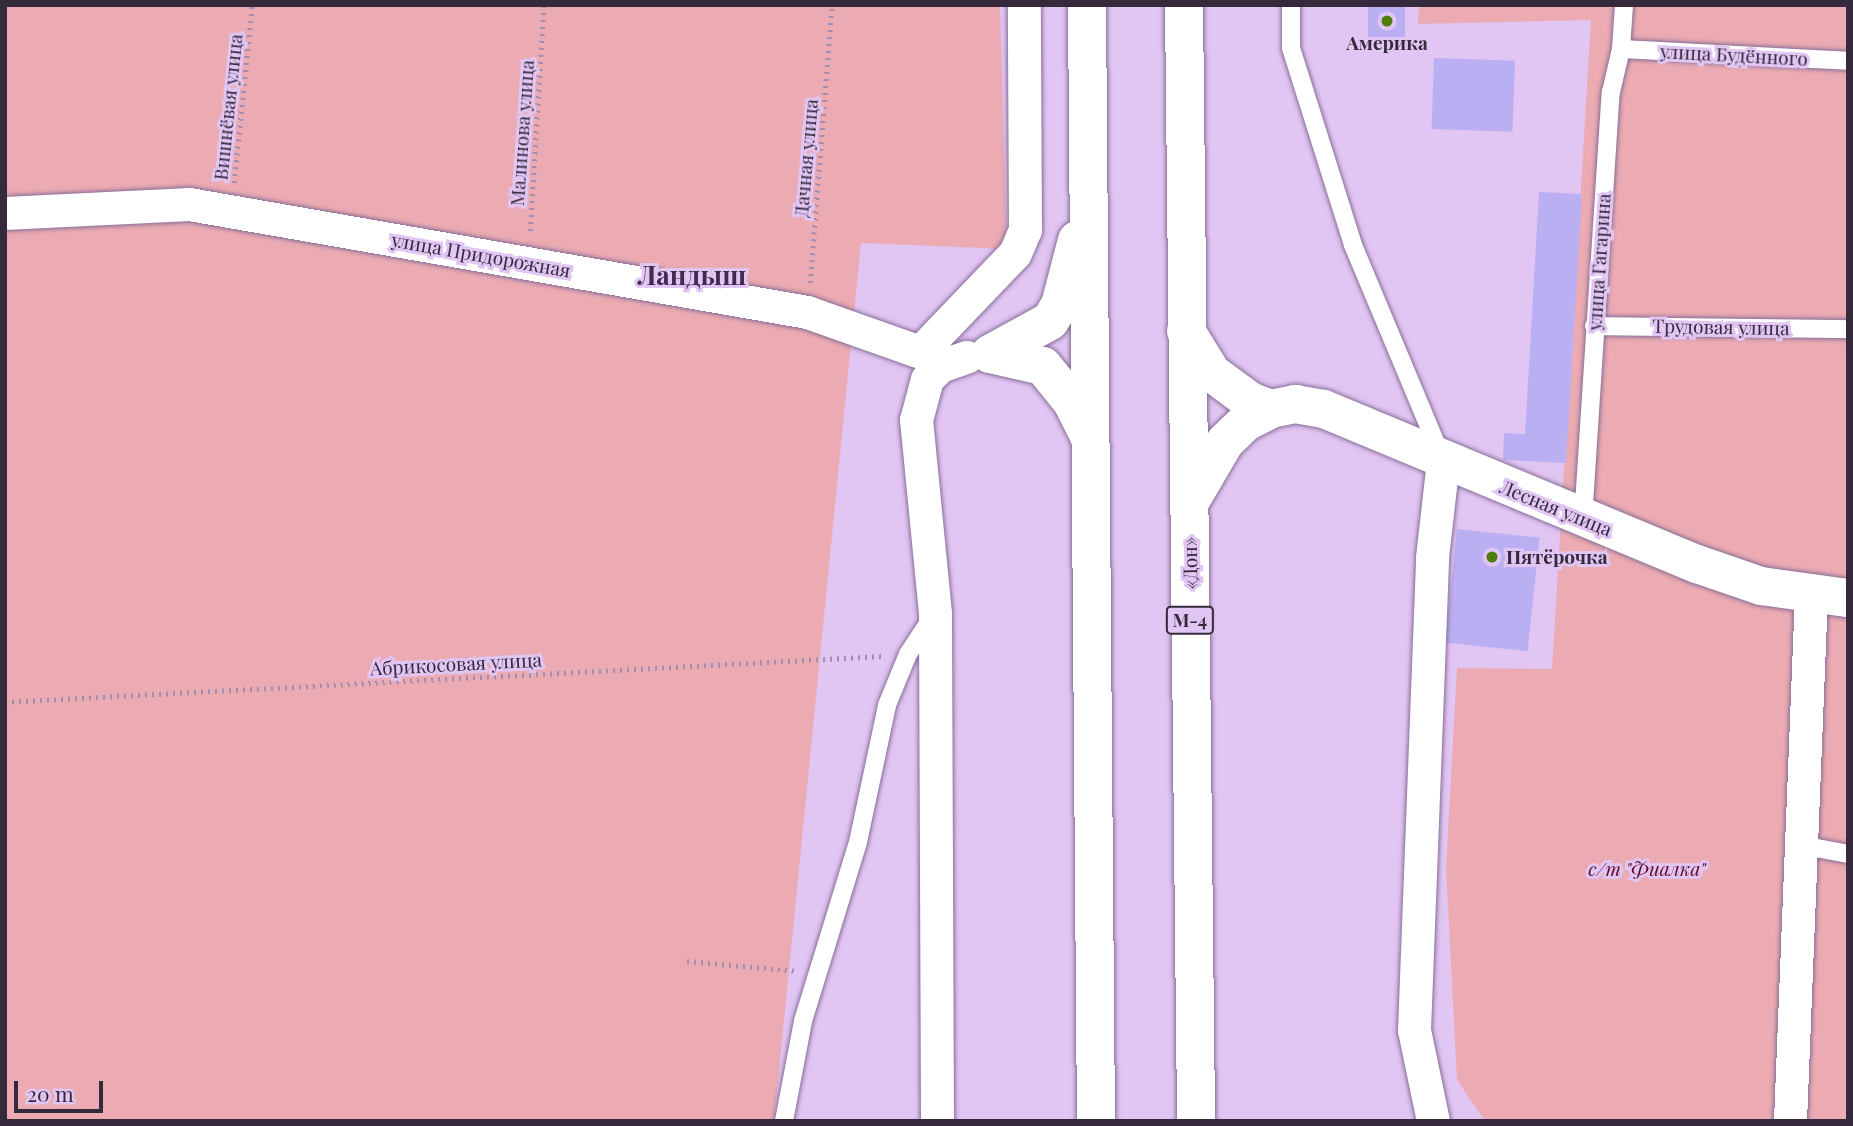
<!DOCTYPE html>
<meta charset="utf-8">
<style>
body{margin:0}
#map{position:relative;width:1853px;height:1126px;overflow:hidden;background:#e1c5f3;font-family:"Playfair Display",serif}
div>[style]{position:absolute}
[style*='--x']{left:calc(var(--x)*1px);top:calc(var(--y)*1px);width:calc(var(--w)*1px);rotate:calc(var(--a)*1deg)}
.green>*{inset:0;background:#ecabb2}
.building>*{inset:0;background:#bbaff3;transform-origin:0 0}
.path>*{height:4.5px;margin-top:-2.25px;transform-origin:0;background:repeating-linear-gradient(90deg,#a38db1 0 2px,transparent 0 7px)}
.roads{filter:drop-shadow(0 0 2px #876e97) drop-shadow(0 0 2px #876e97)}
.lane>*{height:18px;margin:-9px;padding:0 9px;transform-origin:9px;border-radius:9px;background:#fff}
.street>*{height:33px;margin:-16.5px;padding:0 16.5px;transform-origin:16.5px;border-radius:16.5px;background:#fff}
.secondary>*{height:38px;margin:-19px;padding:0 19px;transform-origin:19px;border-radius:19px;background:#fff}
.highway>*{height:38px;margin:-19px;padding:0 19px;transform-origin:19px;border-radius:19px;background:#fff}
.dots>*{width:19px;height:19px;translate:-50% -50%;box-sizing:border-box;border:4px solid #e1c5f3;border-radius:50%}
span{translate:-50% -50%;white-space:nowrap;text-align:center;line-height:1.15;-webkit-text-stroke:6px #e1c5f3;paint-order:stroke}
.shield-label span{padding:2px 5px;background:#e1c5f3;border:2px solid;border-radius:5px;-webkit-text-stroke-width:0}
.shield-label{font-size:18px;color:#342a3b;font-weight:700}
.poi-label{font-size:19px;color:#342a3b;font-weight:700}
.left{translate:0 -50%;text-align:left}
.street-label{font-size:19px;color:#342a3b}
.park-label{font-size:19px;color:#610822;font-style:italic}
.district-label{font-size:26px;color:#402a4e;font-weight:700}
.frame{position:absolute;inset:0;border:7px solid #342a3b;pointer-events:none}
.scale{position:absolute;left:14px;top:1081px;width:89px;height:32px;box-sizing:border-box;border:4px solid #342a3b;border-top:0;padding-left:9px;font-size:21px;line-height:24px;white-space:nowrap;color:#342a3b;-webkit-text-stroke:5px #e1c5f3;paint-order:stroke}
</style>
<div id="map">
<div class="green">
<i style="clip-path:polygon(5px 5px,1000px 5px,1007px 249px,861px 243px,774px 1121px,5px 1121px)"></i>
<i style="clip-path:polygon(1419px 5px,1848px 5px,1848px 1121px,1485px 1121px,1457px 1080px,1446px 868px,1457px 668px,1552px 669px,1591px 20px,1418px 24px)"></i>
</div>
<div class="building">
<i style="left:1368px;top:5px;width:37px;height:32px"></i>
<i style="left:1434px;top:58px;width:81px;height:71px;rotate:2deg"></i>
<i style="clip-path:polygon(1539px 192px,1582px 194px,1566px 463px,1503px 460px,1504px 433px,1525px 434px)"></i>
<i style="left:1457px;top:529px;width:83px;height:114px;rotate:6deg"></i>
</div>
<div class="path">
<i style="--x:234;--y:183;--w:179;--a:-84.2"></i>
<i style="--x:530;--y:231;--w:226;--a:-86.5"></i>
<i style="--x:810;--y:283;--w:279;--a:-85.5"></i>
<i style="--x:5;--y:702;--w:879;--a:-3"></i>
<i style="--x:687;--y:961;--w:109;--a:5.2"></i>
</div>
<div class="roads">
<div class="lane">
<i style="--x:1291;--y:5;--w:43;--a:90"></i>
<i style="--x:1291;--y:48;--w:207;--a:72.5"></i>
<i style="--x:1353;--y:245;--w:228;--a:67.3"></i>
<i style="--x:1621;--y:49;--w:227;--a:3"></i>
<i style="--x:1594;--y:326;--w:254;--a:0.7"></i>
<i style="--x:1583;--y:520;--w:429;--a:-86.3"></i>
<i style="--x:1611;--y:92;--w:44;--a:-76.9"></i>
<i style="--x:1621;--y:49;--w:44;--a:-86.1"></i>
<i style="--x:1801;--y:845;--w:48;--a:10.8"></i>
<i style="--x:784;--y:1121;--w:102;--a:-79.2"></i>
<i style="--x:803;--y:1021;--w:187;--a:-72.9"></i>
<i style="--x:858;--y:842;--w:140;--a:-78"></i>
<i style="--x:887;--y:705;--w:55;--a:-67.6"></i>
<i style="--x:908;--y:654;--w:42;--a:-56.7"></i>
</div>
<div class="street">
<i style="--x:5;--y:213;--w:184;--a:-2.8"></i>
<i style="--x:189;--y:204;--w:627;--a:9.91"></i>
<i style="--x:807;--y:312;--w:150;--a:19.5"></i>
<i style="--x:922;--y:350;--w:134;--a:-46.2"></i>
<i style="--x:1015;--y:253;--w:25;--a:-67"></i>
<i style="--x:1025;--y:230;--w:225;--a:-90.3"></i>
<i style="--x:937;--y:1121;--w:508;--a:-90.23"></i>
<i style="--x:935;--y:613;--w:194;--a:-95.6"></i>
<i style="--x:916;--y:420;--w:42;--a:-75"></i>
<i style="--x:927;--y:379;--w:18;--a:-45"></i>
<i style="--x:940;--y:366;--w:28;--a:-19"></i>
<i style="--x:1433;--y:1121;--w:93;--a:-101.8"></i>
<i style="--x:1414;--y:1030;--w:473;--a:-87.8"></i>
<i style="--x:1432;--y:557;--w:97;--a:-83.5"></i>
<i style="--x:1790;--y:1121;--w:527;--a:-87.72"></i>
</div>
<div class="secondary">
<i style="--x:1186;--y:331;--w:49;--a:58.2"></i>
<i style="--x:1212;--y:373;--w:47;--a:36.4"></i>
<i style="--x:1250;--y:401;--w:22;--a:21"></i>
<i style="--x:1271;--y:409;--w:25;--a:-12"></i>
<i style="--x:1295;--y:404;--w:29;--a:10"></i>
<i style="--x:1324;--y:409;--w:404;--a:22.6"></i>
<i style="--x:1697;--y:564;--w:68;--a:19"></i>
<i style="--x:1761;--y:586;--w:88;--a:7.9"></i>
</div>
<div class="highway">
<i style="--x:1087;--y:5;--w:1116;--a:89.54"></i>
<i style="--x:1184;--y:5;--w:1116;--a:89.38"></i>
<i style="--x:990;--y:354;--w:68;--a:-28.8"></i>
<i style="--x:1050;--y:321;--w:19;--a:-58"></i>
<i style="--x:1060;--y:305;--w:67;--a:-75.3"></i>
<i style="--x:990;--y:354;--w:54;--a:12.8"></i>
<i style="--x:1043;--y:366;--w:46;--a:51.1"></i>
<i style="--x:1072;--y:402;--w:40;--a:63.4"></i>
<i style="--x:1190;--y:502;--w:69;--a:-59.7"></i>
<i style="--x:1225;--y:442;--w:29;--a:-44"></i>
<i style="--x:1246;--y:422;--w:28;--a:-27"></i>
</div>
</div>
<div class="dots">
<i style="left:1387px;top:21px;background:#4d7e0d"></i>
<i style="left:1492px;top:557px;background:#4d7e0d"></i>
</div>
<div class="shield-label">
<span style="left:1190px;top:620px">М-4</span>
</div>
<div class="poi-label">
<span style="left:1387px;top:43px">Америка</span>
<span class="left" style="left:1506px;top:557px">Пятёрочка</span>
</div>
<div class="street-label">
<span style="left:1734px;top:55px;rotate:3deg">улица Будённого</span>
<span style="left:228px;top:107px;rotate:-84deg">Вишнёвая улица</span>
<span style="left:522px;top:133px;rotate:-86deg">Малинова улица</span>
<span style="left:806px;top:158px;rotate:-85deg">Дачная улица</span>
<span style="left:481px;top:255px;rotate:10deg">улица Придорожная</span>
<span style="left:1599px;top:262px;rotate:-86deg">улица Гагарина</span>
<span style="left:1721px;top:327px;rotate:1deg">Трудовая улица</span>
<span style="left:1556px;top:508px;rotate:22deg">Лесная улица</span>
<span style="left:1190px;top:563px;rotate:-91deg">«Дон»</span>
<span style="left:456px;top:664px;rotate:-3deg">Абрикосовая улица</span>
</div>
<div class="park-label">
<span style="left:1647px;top:869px">с/т "Фиалка"</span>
</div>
<div class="district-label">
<span style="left:692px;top:275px">Ландыш</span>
</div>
<div class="frame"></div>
<div class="scale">20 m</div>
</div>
